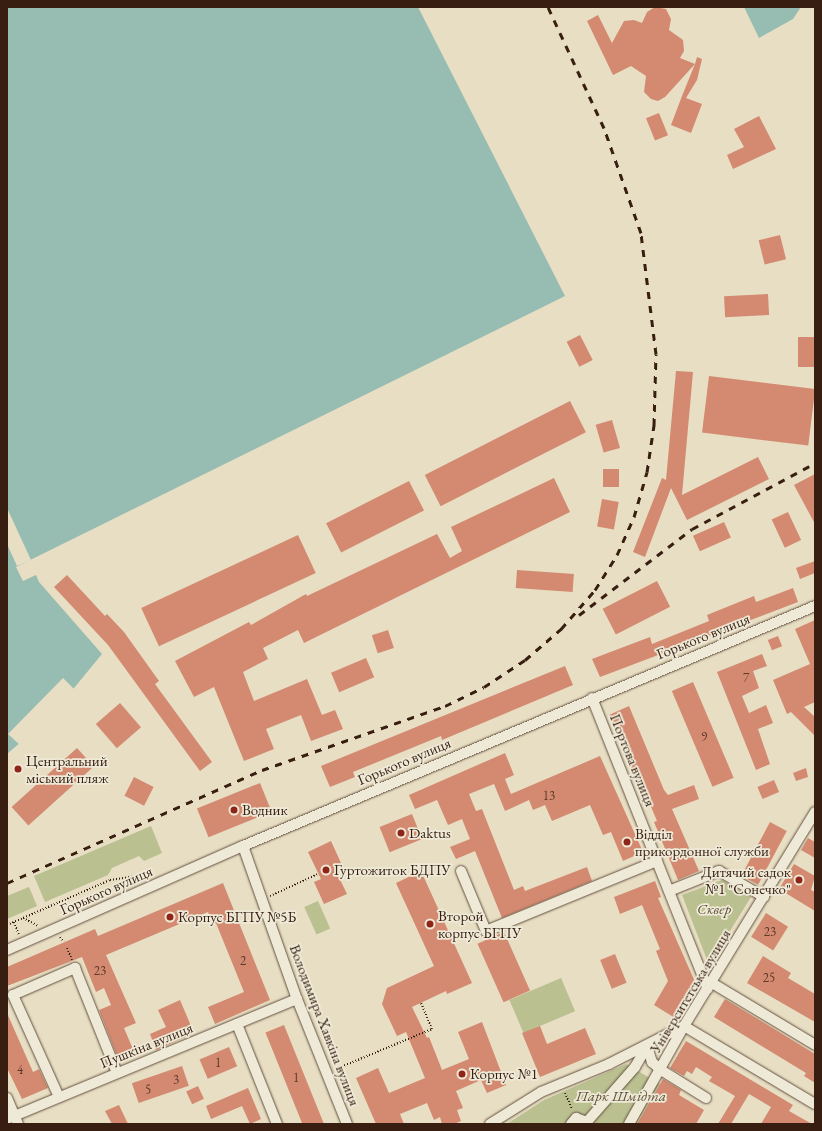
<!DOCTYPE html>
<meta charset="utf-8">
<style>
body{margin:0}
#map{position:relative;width:822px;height:1131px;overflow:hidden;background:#e7dec3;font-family:"EB Garamond",serif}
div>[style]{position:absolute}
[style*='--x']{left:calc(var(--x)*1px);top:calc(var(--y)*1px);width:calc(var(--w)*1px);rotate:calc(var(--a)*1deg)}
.green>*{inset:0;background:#bac090;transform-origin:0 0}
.water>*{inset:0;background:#97bcb2}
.pier>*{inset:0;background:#e7dec3}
.building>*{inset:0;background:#d38a71;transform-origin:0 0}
.path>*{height:2px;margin-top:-1px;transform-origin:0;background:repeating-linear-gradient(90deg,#371e10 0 1px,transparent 0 3px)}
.roads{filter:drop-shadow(0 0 1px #634e3d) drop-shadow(0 0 1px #634e3d)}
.minor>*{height:10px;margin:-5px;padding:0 5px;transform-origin:5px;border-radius:5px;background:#efead8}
.rail>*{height:3px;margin-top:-1.5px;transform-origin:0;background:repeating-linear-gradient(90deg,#371e10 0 7px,transparent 0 14px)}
.dots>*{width:11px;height:11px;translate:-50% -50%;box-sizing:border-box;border:2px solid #efead8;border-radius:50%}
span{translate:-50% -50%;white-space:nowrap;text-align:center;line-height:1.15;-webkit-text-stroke:3.5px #efead8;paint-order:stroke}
.number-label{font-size:13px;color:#5e3928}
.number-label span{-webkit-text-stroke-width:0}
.street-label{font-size:15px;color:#371e10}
.poi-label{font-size:15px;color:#371e10}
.left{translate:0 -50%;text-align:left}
.right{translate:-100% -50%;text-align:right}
.park-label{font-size:15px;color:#5e4f36;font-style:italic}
.frame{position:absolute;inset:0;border:8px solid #371e10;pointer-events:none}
</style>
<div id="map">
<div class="green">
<i style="clip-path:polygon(151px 826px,162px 853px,144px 861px,139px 856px,112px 868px,108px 875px,45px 902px,34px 876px)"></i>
<i style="clip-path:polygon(722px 880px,751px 897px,709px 965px,682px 895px)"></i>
<i style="clip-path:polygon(29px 887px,37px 906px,7px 919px,7px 896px)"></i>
<i style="left:318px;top:901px;width:30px;height:15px;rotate:66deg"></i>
<i style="left:561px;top:978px;width:36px;height:56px;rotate:67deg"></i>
<i style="clip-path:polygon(626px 1064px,660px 1084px,636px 1124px,507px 1124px,544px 1100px)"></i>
</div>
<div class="water">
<i style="clip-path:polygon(7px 7px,418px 7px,565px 296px,16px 567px,23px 581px,36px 575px,39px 582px,102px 654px,51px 716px,7px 754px)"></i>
<i style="clip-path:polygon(744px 7px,801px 7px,793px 19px,759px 38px)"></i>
</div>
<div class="pier">
<i style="clip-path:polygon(7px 508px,31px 560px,17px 566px,7px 544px)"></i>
<i style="clip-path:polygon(63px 678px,75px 690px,52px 717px,21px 746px,8px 734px)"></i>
</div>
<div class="building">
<i style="clip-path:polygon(655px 7px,666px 9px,671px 19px,669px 30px,683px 40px,684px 51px,680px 58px,695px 64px,697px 57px,702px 59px,697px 80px,686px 98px,702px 104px,691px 133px,671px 125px,682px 96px,685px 98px,682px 96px,695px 64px,665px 97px,658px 101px,651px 99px,644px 92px,646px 76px,631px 66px,613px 75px,587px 21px,598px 15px,612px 43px,624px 21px,634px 20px,642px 23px,647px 12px)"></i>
<i style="left:659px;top:113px;width:24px;height:14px;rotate:68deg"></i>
<i style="clip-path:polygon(759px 116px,776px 149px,733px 169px,727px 155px,744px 147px,734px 129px)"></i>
<i style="left:780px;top:235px;width:25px;height:22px;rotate:76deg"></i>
<i style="left:768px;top:294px;width:21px;height:44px;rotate:87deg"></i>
<i style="left:580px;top:335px;width:28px;height:15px;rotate:63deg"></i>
<i style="left:815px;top:337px;width:30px;height:17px;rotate:90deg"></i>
<i style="clip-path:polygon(676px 371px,693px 372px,682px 495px,758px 457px,769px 479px,687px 520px,671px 488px,645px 557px,633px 552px,662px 478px,666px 480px)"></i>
<i style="left:709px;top:376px;width:107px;height:57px;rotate:7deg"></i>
<i style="left:570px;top:401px;width:35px;height:163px;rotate:63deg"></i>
<i style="left:612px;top:420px;width:29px;height:17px;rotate:74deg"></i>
<i style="left:603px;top:469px;width:16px;height:18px"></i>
<i style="clip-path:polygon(815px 474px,815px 524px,794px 485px)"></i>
<i style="clip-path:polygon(554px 478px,570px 512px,304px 643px,298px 630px,263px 648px,268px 659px,243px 672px,254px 701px,307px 679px,322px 715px,335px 710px,343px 729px,311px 741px,301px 715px,266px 729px,274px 749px,244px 761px,214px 687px,194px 697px,175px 661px,249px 622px,251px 625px,306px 594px,307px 596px,437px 534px,450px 558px,462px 551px,451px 527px)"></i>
<i style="left:409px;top:481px;width:33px;height:93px;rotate:63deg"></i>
<i style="left:602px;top:499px;width:17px;height:28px;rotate:10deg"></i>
<i style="left:788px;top:512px;width:31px;height:18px;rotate:65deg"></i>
<i style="left:724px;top:522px;width:17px;height:34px;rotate:66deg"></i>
<i style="left:298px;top:535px;width:42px;height:173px;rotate:65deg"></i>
<i style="clip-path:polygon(815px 561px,815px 573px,800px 579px,796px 568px)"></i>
<i style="left:517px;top:570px;width:57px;height:18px;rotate:4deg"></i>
<i style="clip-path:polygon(67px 575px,105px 616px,107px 614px,124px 632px,159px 681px,155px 684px,212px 762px,200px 771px,108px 645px,54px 587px)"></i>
<i style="left:657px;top:581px;width:29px;height:61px;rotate:63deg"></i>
<i style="clip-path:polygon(793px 588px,798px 602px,600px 677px,592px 659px,650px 637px,652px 644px,709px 621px,707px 615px,754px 596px,756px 602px)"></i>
<i style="clip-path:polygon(815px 620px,815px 702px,804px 707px,815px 717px,815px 736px,791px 712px,787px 714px,773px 680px,810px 664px,795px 629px)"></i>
<i style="left:388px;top:630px;width:19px;height:17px;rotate:72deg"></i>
<i style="left:778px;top:636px;width:11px;height:11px;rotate:68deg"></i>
<i style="clip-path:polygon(762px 654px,767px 666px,753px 671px,759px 688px,742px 696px,749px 713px,766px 705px,773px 723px,758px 729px,770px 764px,756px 770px,717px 672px)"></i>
<i style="left:366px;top:658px;width:21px;height:38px;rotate:67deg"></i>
<i style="clip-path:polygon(565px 666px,573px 685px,442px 740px,441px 736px,353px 772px,355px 777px,330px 787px,321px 766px)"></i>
<i style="left:693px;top:682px;width:104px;height:23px;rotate:67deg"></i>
<i style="left:120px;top:703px;width:32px;height:32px;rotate:49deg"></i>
<i style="clip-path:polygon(629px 706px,664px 790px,668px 795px,694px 785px,699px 799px,672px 809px,699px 871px,678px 880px,654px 822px,657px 821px,644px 790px,641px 791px,609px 715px)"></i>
<i style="left:77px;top:748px;width:25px;height:88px;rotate:48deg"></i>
<i style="clip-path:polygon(505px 753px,514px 775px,505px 779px,511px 794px,600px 756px,643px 852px,623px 861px,611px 832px,603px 835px,590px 805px,552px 821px,545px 805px,533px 810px,529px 800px,505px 811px,494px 784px,469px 794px,476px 811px,482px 809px,514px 890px,523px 886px,525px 891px,587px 867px,592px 881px,502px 918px,475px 851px,456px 859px,450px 847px,470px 839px,462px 819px,448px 825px,437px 800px,415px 809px,409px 795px)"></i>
<i style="clip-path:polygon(806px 768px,808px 777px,796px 781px,793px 773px)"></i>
<i style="left:134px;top:777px;width:22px;height:21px;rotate:27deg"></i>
<i style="left:774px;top:780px;width:13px;height:18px;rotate:67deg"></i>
<i style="left:260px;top:783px;width:31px;height:68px;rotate:68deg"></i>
<i style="left:412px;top:814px;width:27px;height:35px;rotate:68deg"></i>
<i style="left:770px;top:822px;width:19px;height:61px;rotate:28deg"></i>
<i style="clip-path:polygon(808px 838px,815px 842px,815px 858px,801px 850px)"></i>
<i style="clip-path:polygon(331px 841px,341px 863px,334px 867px,347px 894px,324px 904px,314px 882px,321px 879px,308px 852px)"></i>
<i style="clip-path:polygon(794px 864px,815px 876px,811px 890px,815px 892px,815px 911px,779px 889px)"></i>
<i style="clip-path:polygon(421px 871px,472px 983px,447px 994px,446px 991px,412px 1007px,427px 1038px,429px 1037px,442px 1070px,469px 1059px,458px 1032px,482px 1022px,506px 1085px,487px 1093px,481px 1080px,456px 1091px,463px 1108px,457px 1110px,461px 1121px,454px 1124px,442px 1124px,440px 1117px,434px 1120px,427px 1103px,400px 1114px,404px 1124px,376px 1124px,356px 1078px,378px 1068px,389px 1093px,425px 1078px,406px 1032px,397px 1036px,382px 1004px,387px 988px,434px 966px,396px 883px)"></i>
<i style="clip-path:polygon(655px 881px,661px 897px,658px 898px,696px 984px,675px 1018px,654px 1005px,668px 981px,656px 951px,660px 949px,642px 905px,620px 914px,614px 897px)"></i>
<i style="clip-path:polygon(223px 883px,270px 1000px,215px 1024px,208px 1007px,244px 992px,216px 923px,213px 924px,208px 912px,106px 955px,136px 1023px,124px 1028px,135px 1054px,119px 1061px,99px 1010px,111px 1005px,104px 988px,96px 992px,82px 957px,7px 986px,7px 967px,95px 929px,98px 936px)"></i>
<i style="left:766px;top:913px;width:26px;height:28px;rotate:32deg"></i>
<i style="left:504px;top:932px;width:64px;height:29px;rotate:66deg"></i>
<i style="left:615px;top:954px;width:31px;height:16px;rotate:68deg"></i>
<i style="clip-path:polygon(763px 956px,791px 973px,788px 978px,815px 994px,815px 1022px,747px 983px)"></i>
<i style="clip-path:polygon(725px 999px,815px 1054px,815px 1083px,804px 1076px,806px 1073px,714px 1017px)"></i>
<i style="clip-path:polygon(180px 1000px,194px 1033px,156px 1050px,150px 1034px,166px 1027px,158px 1010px)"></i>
<i style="clip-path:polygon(7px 1013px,33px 1072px,39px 1069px,48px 1088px,22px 1099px,7px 1068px)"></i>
<i style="left:284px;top:1025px;width:107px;height:20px;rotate:68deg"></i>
<i style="clip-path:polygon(540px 1026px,547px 1044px,585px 1028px,596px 1054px,540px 1077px,522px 1033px)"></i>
<i style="clip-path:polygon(686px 1041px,793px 1105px,789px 1111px,812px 1124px,761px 1124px,771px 1107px,749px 1094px,731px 1124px,718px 1124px,735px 1096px,709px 1081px,712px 1077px,696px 1067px,692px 1074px,687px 1071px,684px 1076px,670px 1068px)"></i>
<i style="left:229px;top:1047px;width:21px;height:32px;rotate:67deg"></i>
<i style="left:182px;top:1066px;width:21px;height:53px;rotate:71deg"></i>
<i style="clip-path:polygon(663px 1079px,681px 1090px,679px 1095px,704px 1110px,696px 1124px,637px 1124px)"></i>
<i style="left:198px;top:1086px;width:14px;height:13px;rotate:65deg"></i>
<i style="clip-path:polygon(248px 1088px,261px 1119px,250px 1124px,242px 1106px,211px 1119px,206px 1106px)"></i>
<i style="clip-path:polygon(119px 1105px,128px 1124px,112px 1124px,105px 1111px)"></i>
</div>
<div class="path">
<i style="--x:270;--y:896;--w:53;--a:-24.6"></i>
<i style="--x:23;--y:918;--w:17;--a:28"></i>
<i style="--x:14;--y:922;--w:14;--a:69"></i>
<i style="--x:7;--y:925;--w:112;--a:-23.6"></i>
<i style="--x:110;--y:880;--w:41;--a:-8.3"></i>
<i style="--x:60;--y:937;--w:6;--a:51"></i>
<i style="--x:67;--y:948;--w:13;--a:67"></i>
<i style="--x:336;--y:1069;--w:104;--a:-22.6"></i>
<i style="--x:432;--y:1029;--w:28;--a:-113"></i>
<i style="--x:565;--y:1093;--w:17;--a:66"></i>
</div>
<div class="roads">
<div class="minor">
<i style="--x:592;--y:698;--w:313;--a:68.3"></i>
<i style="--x:243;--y:846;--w:162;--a:70.6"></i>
<i style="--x:297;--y:999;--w:135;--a:68.2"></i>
<i style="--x:461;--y:871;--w:65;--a:67.4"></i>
<i style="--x:486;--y:931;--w:185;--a:-22.3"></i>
<i style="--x:669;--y:891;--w:54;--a:-21.8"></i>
<i style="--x:719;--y:871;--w:52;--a:30"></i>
<i style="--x:7;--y:950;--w:258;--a:-23.8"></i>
<i style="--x:243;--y:846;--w:620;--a:-22.76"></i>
<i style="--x:712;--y:983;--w:120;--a:31"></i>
<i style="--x:237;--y:1024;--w:108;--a:68.2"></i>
<i style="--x:684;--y:1026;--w:152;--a:30.8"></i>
<i style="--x:647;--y:1046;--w:17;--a:73"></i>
<i style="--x:652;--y:1062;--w:12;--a:42"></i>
<i style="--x:661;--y:1070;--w:53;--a:31.9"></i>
<i style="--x:59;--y:1097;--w:112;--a:-114.3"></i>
<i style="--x:13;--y:995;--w:68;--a:-23.5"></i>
<i style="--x:75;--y:968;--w:113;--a:68.2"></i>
<i style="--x:7;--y:1098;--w:28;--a:67"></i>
<i style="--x:7;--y:1119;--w:314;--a:-22.5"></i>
<i style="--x:490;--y:1124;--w:60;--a:-32.1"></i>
<i style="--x:541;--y:1092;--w:74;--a:-22.4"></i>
<i style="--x:609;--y:1064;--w:84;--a:-26.9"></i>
<i style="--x:571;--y:1124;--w:8;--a:-50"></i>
<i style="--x:576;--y:1118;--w:12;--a:20"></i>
<i style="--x:585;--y:1124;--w:76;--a:-48.7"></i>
<i style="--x:635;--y:1067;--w:24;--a:-60"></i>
<i style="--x:629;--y:1124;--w:112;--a:-60.7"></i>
<i style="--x:684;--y:1026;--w:251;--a:-58.5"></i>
</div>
</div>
<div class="rail">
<i style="--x:579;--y:615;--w:142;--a:-37.3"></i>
<i style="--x:692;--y:529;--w:140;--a:-28.2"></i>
<i style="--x:7;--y:883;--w:279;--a:-23.9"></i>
<i style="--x:262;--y:770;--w:194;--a:-19.3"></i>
<i style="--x:445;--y:706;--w:43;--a:-26"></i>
<i style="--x:484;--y:687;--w:49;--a:-33.4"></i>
<i style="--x:525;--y:660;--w:48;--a:-40.7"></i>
<i style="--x:561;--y:629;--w:52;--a:-48.9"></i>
<i style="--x:595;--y:590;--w:41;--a:-57.8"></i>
<i style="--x:617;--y:555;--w:42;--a:-65.9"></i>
<i style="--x:634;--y:517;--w:47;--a:-73.9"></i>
<i style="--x:647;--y:472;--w:48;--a:-81.5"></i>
<i style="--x:654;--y:425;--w:71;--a:-88.4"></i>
<i style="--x:656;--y:354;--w:122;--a:-97.1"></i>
<i style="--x:641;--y:233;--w:111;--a:-109.4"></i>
<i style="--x:604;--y:128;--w:133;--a:-114.8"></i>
</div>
<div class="dots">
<i style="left:18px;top:769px;background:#8f2418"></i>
<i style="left:234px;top:810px;background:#8f2418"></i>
<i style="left:401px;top:833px;background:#8f2418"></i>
<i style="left:627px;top:842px;background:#8f2418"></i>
<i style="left:326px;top:870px;background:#8f2418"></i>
<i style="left:799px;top:880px;background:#8f2418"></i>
<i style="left:170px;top:917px;background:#8f2418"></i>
<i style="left:430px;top:924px;background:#8f2418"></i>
<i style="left:462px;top:1074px;background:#8f2418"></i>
</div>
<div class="number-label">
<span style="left:746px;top:678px">7</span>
<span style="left:704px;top:737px">9</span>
<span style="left:549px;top:796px">13</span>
<span style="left:770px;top:932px">23</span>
<span style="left:243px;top:961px">2</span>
<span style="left:100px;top:971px">23</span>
<span style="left:769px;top:978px">25</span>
<span style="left:218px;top:1063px">1</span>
<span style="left:20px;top:1070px">4</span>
<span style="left:296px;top:1078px">1</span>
<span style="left:176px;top:1080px">3</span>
<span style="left:148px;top:1090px">5</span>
</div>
<div class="street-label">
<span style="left:703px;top:636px;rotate:-22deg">Горького вулиця</span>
<span style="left:633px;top:760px;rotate:68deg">Портова вулиця</span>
<span style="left:404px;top:761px;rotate:-23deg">Горького вулиця</span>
<span style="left:106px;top:890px;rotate:-24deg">Горького вулиця</span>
<span style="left:690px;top:991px;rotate:-59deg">Університетська вулиця</span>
<span style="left:325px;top:1025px;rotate:69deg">Володимира Хавкіна вулиця</span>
<span style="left:146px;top:1045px;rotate:-22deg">Пушкіна вулиця</span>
</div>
<div class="poi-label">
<span class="left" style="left:26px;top:769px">Центральний<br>міський пляж</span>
<span class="left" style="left:242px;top:810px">Водник</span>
<span class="left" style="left:409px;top:833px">Daktus</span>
<span class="left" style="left:635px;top:842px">Відділ<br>прикордонної служби</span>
<span class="left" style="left:334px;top:870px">Гуртожиток БДПУ</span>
<span class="right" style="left:791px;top:880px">Дитячий садок<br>№1 "Сонечко"</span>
<span class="left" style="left:438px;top:924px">Второй<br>корпус БГПУ</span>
<span class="left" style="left:178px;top:917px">Корпус БГПУ №5Б</span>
<span class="left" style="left:470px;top:1074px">Корпус №1</span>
</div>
<div class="park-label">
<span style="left:714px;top:909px">Сквер</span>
<span style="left:621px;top:1096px">Парк Шмідта</span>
</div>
<div class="frame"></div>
</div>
